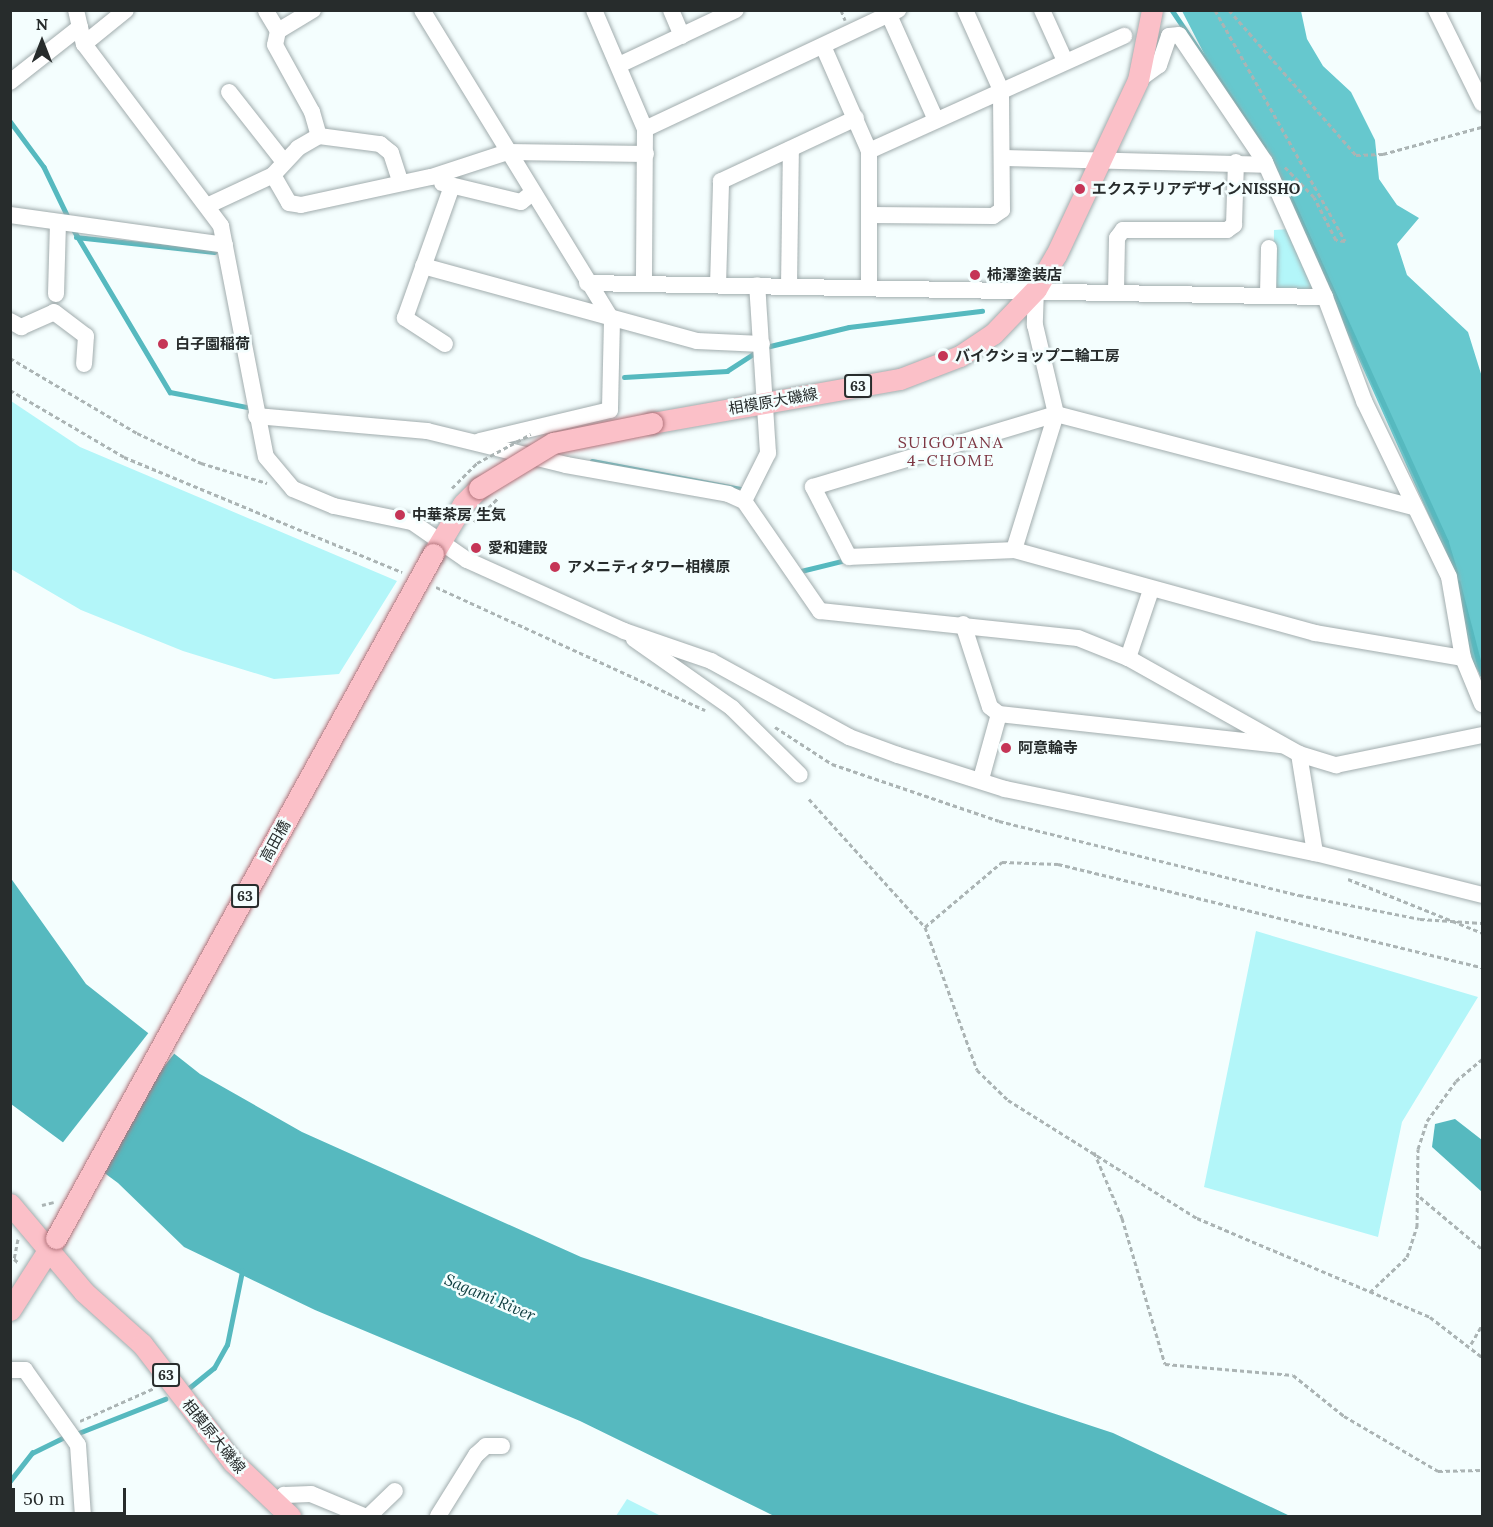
<!DOCTYPE html>
<meta charset="utf-8">
<style>
body{margin:0}
#map{position:relative;width:1493px;height:1527px;overflow:hidden;background:#f4fefe;font-family:Lora,"Noto Sans JP",serif}
div>[style]{position:absolute}
[style*='--x']{left:calc(var(--x)*1px);top:calc(var(--y)*1px);width:calc(var(--w)*1px);rotate:calc(var(--a)*1deg)}
.green>*{inset:0;background:#b3f6f9}
.forest>*{inset:0;background:#66c8ce}
.water>*{inset:0;background:#56b9bf}
.pier>*{inset:0;background:#f4fefe;transform-origin:0 0}
.stream>*{height:4.5px;margin:-2.25px;padding:0 2.25px;transform-origin:2.25px;border-radius:2.25px;background:#56b9bf}
.path>*{height:3px;margin-top:-1.5px;transform-origin:0;background:repeating-linear-gradient(90deg,#abb4b4 0 4.5px,transparent 0 7.5px)}
.roads{filter:drop-shadow(0 0 2px #a1acad) drop-shadow(0 0 2px #a1acad)}
.minor>*{height:16px;margin:-8px;padding:0 8px;transform-origin:8px;border-radius:8px;background:#fff}
.major>*{height:21px;margin:-10.5px;padding:0 10.5px;transform-origin:10.5px;border-radius:10.5px;background:#fbc0c8}
.path-bridge>*{height:3px;margin-top:-1.5px;transform-origin:0;background:repeating-linear-gradient(90deg,#abb4b4 0 4.5px,transparent 0 7.5px)}
.bridges{filter:drop-shadow(0 0 2px #b07179) drop-shadow(0 0 2px #b07179)}
.major-bridge>*{height:21px;margin:-10.5px;padding:0 10.5px;transform-origin:10.5px;border-radius:10.5px;background:#fbc0c8}
.dots>*{width:16px;height:16px;translate:-50% -50%;box-sizing:border-box;border:3px solid #f4fefe;border-radius:50%}
span{translate:-50% -50%;white-space:nowrap;text-align:center;line-height:1.15;-webkit-text-stroke:5px #f4fefe;paint-order:stroke}
.shield-label span{padding:2px 4px;background:#f4fefe;border:2px solid;border-radius:4px;-webkit-text-stroke-width:0}
.shield-label{font-size:14px;color:#272c2c;font-weight:700}
.poi-label{font-size:15px;color:#272c2c;font-weight:700}
.left{translate:0 -50%;text-align:left}
.street-label{font-size:15px;color:#272c2c}
.neighbourhood-label{font-size:16px;color:#7d3642;letter-spacing:1.5px}
.water-label{font-size:16px;color:#0d3c3f;font-style:italic}
.frame{position:absolute;inset:0;border:12px solid #272c2c;pointer-events:none}
.north{position:absolute;left:12px;top:12px;width:60px;height:60px;-webkit-text-stroke:4px #f4fefe;paint-order:stroke;rotate:0deg;font-size:16px;font-weight:700;line-height:24px;text-align:center;color:#272c2c}
.north::after{content:'';display:block;margin:auto;width:21px;height:27px;background:#272c2c;clip-path:polygon(50% 0,100% 100%,50% 72%,0 100%)}
.scale{position:absolute;left:12px;top:1488px;width:114px;height:27px;box-sizing:border-box;border:3px solid #272c2c;border-top:0;padding-left:8px;font-size:18px;line-height:21px;white-space:nowrap;color:#272c2c;-webkit-text-stroke:4px #f4fefe;paint-order:stroke}
</style>
<div id="map">
<div class="green">
<i style="clip-path:polygon(1289px 229px,1314px 290px,1273px 290px,1274px 230px)"></i>
<i style="clip-path:polygon(11px 401px,80px 447px,397px 581px,339px 674px,274px 679px,183px 651px,81px 610px,11px 569px)"></i>
<i style="clip-path:polygon(1256px 931px,1478px 997px,1402px 1122px,1378px 1237px,1204px 1187px)"></i>
<i style="clip-path:polygon(627px 1499px,661px 1516px,616px 1516px)"></i>
</div>
<div class="forest">
<i style="clip-path:polygon(1182px 11px,1301px 11px,1307px 39px,1323px 66px,1351px 92px,1375px 140px,1379px 179px,1397px 205px,1419px 218px,1397px 244px,1407px 275px,1468px 332px,1482px 377px,1482px 677px,1468px 656px,1443px 547px,1339px 315px)"></i>
</div>
<div class="water">
<i style="clip-path:polygon(10px 877px,86px 984px,200px 1074px,302px 1132px,581px 1257px,1113px 1433px,1290px 1516px,774px 1516px,580px 1421px,315px 1310px,184px 1247px,118px 1183px,11px 1104px)"></i>
<i style="clip-path:polygon(1455px 1119px,1482px 1140px,1482px 1192px,1432px 1147px,1435px 1124px)"></i>
</div>
<div class="pier">
<i style="left:150px;top:1031px;width:33px;height:145px;rotate:38deg"></i>
</div>
<div class="stream">
<i style="--x:1172;--y:10;--w:165;--a:56.1"></i>
<i style="--x:10;--y:121;--w:57;--a:53.5"></i>
<i style="--x:44;--y:167;--w:58;--a:64.3"></i>
<i style="--x:1285;--y:186;--w:390;--a:65.6"></i>
<i style="--x:1446;--y:541;--w:34;--a:73"></i>
<i style="--x:72;--y:227;--w:192;--a:59.3"></i>
<i style="--x:170;--y:392;--w:84;--a:11"></i>
<i style="--x:76;--y:237;--w:139;--a:6.2"></i>
<i style="--x:766;--y:347;--w:85;--a:-13.5"></i>
<i style="--x:849;--y:327;--w:134;--a:-6.9"></i>
<i style="--x:624;--y:377;--w:103;--a:-3.3"></i>
<i style="--x:727;--y:371;--w:38;--a:-33"></i>
<i style="--x:592;--y:461;--w:156;--a:10.7"></i>
<i style="--x:801;--y:571;--w:42;--a:-13.7"></i>
<i style="--x:1458;--y:582;--w:95;--a:75.4"></i>
<i style="--x:189;--y:1388;--w:32;--a:-39"></i>
<i style="--x:214;--y:1368;--w:26;--a:-61"></i>
<i style="--x:227;--y:1345;--w:76;--a:-78.5"></i>
<i style="--x:76;--y:1434;--w:96;--a:-21.5"></i>
<i style="--x:10;--y:1481;--w:36;--a:-52"></i>
<i style="--x:32;--y:1453;--w:34;--a:-26"></i>
</div>
<div class="path">
<i style="--x:841;--y:10;--w:11;--a:68"></i>
<i style="--x:1215;--y:10;--w:265;--a:60.6"></i>
<i style="--x:1345;--y:241;--w:9;--a:-174"></i>
<i style="--x:1336;--y:240;--w:48;--a:-117.1"></i>
<i style="--x:1314;--y:197;--w:45;--a:-134.1"></i>
<i style="--x:1229;--y:10;--w:193;--a:48.8"></i>
<i style="--x:1356;--y:155;--w:27;--a:-2"></i>
<i style="--x:1383;--y:154;--w:103;--a:-15.3"></i>
<i style="--x:10;--y:358;--w:147;--a:30.6"></i>
<i style="--x:137;--y:433;--w:71;--a:25.1"></i>
<i style="--x:201;--y:463;--w:69;--a:16.9"></i>
<i style="--x:10;--y:390;--w:132;--a:30.4"></i>
<i style="--x:124;--y:457;--w:301;--a:22.5"></i>
<i style="--x:430;--y:513;--w:9;--a:-32"></i>
<i style="--x:474;--y:522;--w:13;--a:-45"></i>
<i style="--x:436;--y:587;--w:296;--a:24.6"></i>
<i style="--x:775;--y:727;--w:68;--a:33"></i>
<i style="--x:832;--y:764;--w:176;--a:18.8"></i>
<i style="--x:999;--y:821;--w:309;--a:13.9"></i>
<i style="--x:1299;--y:895;--w:123;--a:11.2"></i>
<i style="--x:1420;--y:919;--w:62;--a:3.7"></i>
<i style="--x:809;--y:799;--w:173;--a:47.8"></i>
<i style="--x:925;--y:927;--w:152;--a:70"></i>
<i style="--x:977;--y:1070;--w:43;--a:44.1"></i>
<i style="--x:1008;--y:1100;--w:223;--a:32"></i>
<i style="--x:1197;--y:1218;--w:253;--a:23"></i>
<i style="--x:1430;--y:1317;--w:66;--a:37.6"></i>
<i style="--x:1348;--y:879;--w:144;--a:21.9"></i>
<i style="--x:925;--y:927;--w:101;--a:-40.2"></i>
<i style="--x:1002;--y:862;--w:56;--a:2"></i>
<i style="--x:1058;--y:864;--w:436;--a:13.7"></i>
<i style="--x:1094;--y:1152;--w:72;--a:67"></i>
<i style="--x:1122;--y:1218;--w:152;--a:73.6"></i>
<i style="--x:1165;--y:1364;--w:128;--a:4.9"></i>
<i style="--x:1293;--y:1375;--w:65;--a:38.8"></i>
<i style="--x:1344;--y:1416;--w:109;--a:30.3"></i>
<i style="--x:1438;--y:1471;--w:44;--a:-1.3"></i>
<i style="--x:1420;--y:1197;--w:81;--a:40"></i>
<i style="--x:18;--y:1239;--w:20;--a:101"></i>
<i style="--x:14;--y:1259;--w:6;--a:39"></i>
<i style="--x:1370;--y:1292;--w:51;--a:-43.4"></i>
<i style="--x:1407;--y:1257;--w:32;--a:-72"></i>
<i style="--x:1417;--y:1227;--w:78;--a:-89.3"></i>
<i style="--x:1418;--y:1149;--w:29;--a:-72"></i>
<i style="--x:1427;--y:1121;--w:49;--a:-54.1"></i>
<i style="--x:1456;--y:1081;--w:34;--a:-40"></i>
<i style="--x:1471;--y:1344;--w:22;--a:-60"></i>
<i style="--x:80;--y:1421;--w:81;--a:-24"></i>
</div>
<div class="roads">
<div class="minor">
<i style="--x:76;--y:10;--w:35;--a:77"></i>
<i style="--x:84;--y:44;--w:228;--a:53"></i>
<i style="--x:221;--y:226;--w:235;--a:79"></i>
<i style="--x:266;--y:457;--w:42;--a:49.8"></i>
<i style="--x:293;--y:489;--w:44;--a:22.5"></i>
<i style="--x:334;--y:506;--w:80;--a:11.6"></i>
<i style="--x:412;--y:522;--w:67;--a:34.6"></i>
<i style="--x:467;--y:560;--w:172;--a:24.3"></i>
<i style="--x:624;--y:631;--w:92;--a:19"></i>
<i style="--x:711;--y:661;--w:158;--a:28.8"></i>
<i style="--x:849;--y:737;--w:52;--a:20.2"></i>
<i style="--x:898;--y:755;--w:112;--a:17.6"></i>
<i style="--x:1005;--y:789;--w:317;--a:11.7"></i>
<i style="--x:1315;--y:853;--w:172;--a:14.1"></i>
<i style="--x:313;--y:10;--w:41;--a:149"></i>
<i style="--x:278;--y:31;--w:14;--a:102"></i>
<i style="--x:275;--y:45;--w:77;--a:61.1"></i>
<i style="--x:312;--y:112;--w:25;--a:74"></i>
<i style="--x:422;--y:10;--w:364;--a:58.5"></i>
<i style="--x:612;--y:320;--w:90;--a:91.3"></i>
<i style="--x:610;--y:410;--w:134;--a:166.6"></i>
<i style="--x:594;--y:10;--w:129;--a:66.8"></i>
<i style="--x:645;--y:129;--w:154;--a:90.4"></i>
<i style="--x:671;--y:10;--w:28;--a:67"></i>
<i style="--x:1042;--y:10;--w:56;--a:65.7"></i>
<i style="--x:1436;--y:10;--w:104;--a:63.7"></i>
<i style="--x:266;--y:11;--w:23;--a:59"></i>
<i style="--x:889;--y:15;--w:115;--a:65.9"></i>
<i style="--x:84;--y:44;--w:54;--a:-39"></i>
<i style="--x:823;--y:46;--w:115;--a:66.3"></i>
<i style="--x:869;--y:151;--w:136;--a:90"></i>
<i style="--x:619;--y:65;--w:129;--a:-25.2"></i>
<i style="--x:10;--y:82;--w:89;--a:-38.2"></i>
<i style="--x:229;--y:92;--w:89;--a:51.8"></i>
<i style="--x:645;--y:129;--w:280;--a:-25.2"></i>
<i style="--x:869;--y:151;--w:280;--a:-24.3"></i>
<i style="--x:1003;--y:158;--w:263;--a:1.5"></i>
<i style="--x:273;--y:175;--w:32;--a:60"></i>
<i style="--x:289;--y:203;--w:12;--a:9"></i>
<i style="--x:301;--y:205;--w:133;--a:-12.2"></i>
<i style="--x:431;--y:177;--w:81;--a:-18"></i>
<i style="--x:508;--y:152;--w:138;--a:0.8"></i>
<i style="--x:442;--y:183;--w:81;--a:13.5"></i>
<i style="--x:521;--y:202;--w:13;--a:-39"></i>
<i style="--x:209;--y:205;--w:71;--a:-25.1"></i>
<i style="--x:273;--y:175;--w:37;--a:-47"></i>
<i style="--x:298;--y:148;--w:24;--a:-30"></i>
<i style="--x:319;--y:136;--w:62;--a:7.5"></i>
<i style="--x:380;--y:144;--w:14;--a:39"></i>
<i style="--x:391;--y:153;--w:29;--a:72"></i>
<i style="--x:10;--y:215;--w:217;--a:7.9"></i>
<i style="--x:870;--y:215;--w:123;--a:0.5"></i>
<i style="--x:993;--y:216;--w:11;--a:-34"></i>
<i style="--x:1002;--y:210;--w:120;--a:-90.5"></i>
<i style="--x:1001;--y:90;--w:88;--a:-114.2"></i>
<i style="--x:423;--y:266;--w:284;--a:15.3"></i>
<i style="--x:697;--y:341;--w:65;--a:2.6"></i>
<i style="--x:587;--y:283;--w:738;--a:1.09"></i>
<i style="--x:1325;--y:297;--w:148;--a:-114"></i>
<i style="--x:1265;--y:162;--w:153;--a:-124.1"></i>
<i style="--x:1179;--y:35;--w:10;--a:174"></i>
<i style="--x:1169;--y:36;--w:31;--a:109"></i>
<i style="--x:1159;--y:65;--w:26;--a:144"></i>
<i style="--x:718;--y:285;--w:104;--a:-88.3"></i>
<i style="--x:721;--y:181;--w:149;--a:-25"></i>
<i style="--x:789;--y:286;--w:137;--a:-89.2"></i>
<i style="--x:1036;--y:289;--w:36;--a:92"></i>
<i style="--x:1035;--y:325;--w:91;--a:76.7"></i>
<i style="--x:1056;--y:414;--w:142;--a:107.2"></i>
<i style="--x:1014;--y:550;--w:312;--a:15.4"></i>
<i style="--x:1315;--y:633;--w:150;--a:9.6"></i>
<i style="--x:1116;--y:291;--w:53;--a:-88.9"></i>
<i style="--x:1117;--y:238;--w:10;--a:-53"></i>
<i style="--x:1123;--y:230;--w:104;--a:0"></i>
<i style="--x:1227;--y:230;--w:9;--a:-36"></i>
<i style="--x:1234;--y:225;--w:63;--a:-88.2"></i>
<i style="--x:56;--y:294;--w:70;--a:-88.4"></i>
<i style="--x:1268;--y:295;--w:47;--a:-88.8"></i>
<i style="--x:1325;--y:297;--w:111;--a:69.4"></i>
<i style="--x:1364;--y:401;--w:195;--a:64.2"></i>
<i style="--x:1449;--y:577;--w:82;--a:80.2"></i>
<i style="--x:1463;--y:658;--w:50;--a:67.6"></i>
<i style="--x:10;--y:321;--w:13;--a:29"></i>
<i style="--x:21;--y:327;--w:36;--a:-24"></i>
<i style="--x:54;--y:312;--w:40;--a:37"></i>
<i style="--x:86;--y:336;--w:28;--a:94"></i>
<i style="--x:445;--y:344;--w:48;--a:-147"></i>
<i style="--x:405;--y:318;--w:140;--a:-70.4"></i>
<i style="--x:256;--y:416;--w:172;--a:5"></i>
<i style="--x:427;--y:431;--w:143;--a:13.7"></i>
<i style="--x:566;--y:465;--w:165;--a:10.1"></i>
<i style="--x:728;--y:494;--w:17;--a:24"></i>
<i style="--x:744;--y:501;--w:134;--a:55.4"></i>
<i style="--x:820;--y:611;--w:259;--a:6"></i>
<i style="--x:1078;--y:638;--w:54;--a:21.8"></i>
<i style="--x:744;--y:501;--w:54;--a:-63.4"></i>
<i style="--x:768;--y:453;--w:168;--a:-93.7"></i>
<i style="--x:1014;--y:550;--w:165;--a:177.6"></i>
<i style="--x:849;--y:557;--w:79;--a:-117.2"></i>
<i style="--x:813;--y:487;--w:254;--a:-16.7"></i>
<i style="--x:1056;--y:414;--w:370;--a:14.6"></i>
<i style="--x:1151;--y:590;--w:72;--a:108.7"></i>
<i style="--x:1128;--y:658;--w:196;--a:29.3"></i>
<i style="--x:1299;--y:754;--w:100;--a:80.8"></i>
<i style="--x:963;--y:624;--w:87;--a:72"></i>
<i style="--x:990;--y:707;--w:11;--a:38"></i>
<i style="--x:999;--y:714;--w:285;--a:6.3"></i>
<i style="--x:634;--y:639;--w:120;--a:35.1"></i>
<i style="--x:732;--y:708;--w:95;--a:44.6"></i>
<i style="--x:1299;--y:754;--w:39;--a:17"></i>
<i style="--x:1336;--y:765;--w:149;--a:-11.6"></i>
<i style="--x:981;--y:779;--w:67;--a:-74.5"></i>
<i style="--x:10;--y:1370;--w:15;--a:0"></i>
<i style="--x:25;--y:1370;--w:92;--a:54.8"></i>
<i style="--x:78;--y:1445;--w:71;--a:86"></i>
<i style="--x:276;--y:1506;--w:14;--a:-54"></i>
<i style="--x:284;--y:1495;--w:27;--a:-2"></i>
<i style="--x:311;--y:1494;--w:57;--a:22.5"></i>
<i style="--x:369;--y:1516;--w:36;--a:-44"></i>
<i style="--x:438;--y:1516;--w:72;--a:-58.1"></i>
<i style="--x:476;--y:1455;--w:13;--a:-42"></i>
<i style="--x:486;--y:1446;--w:16;--a:0"></i>
</div>
<div class="major">
<i style="--x:652;--y:423;--w:252;--a:-10.1"></i>
<i style="--x:900;--y:379;--w:64;--a:-21"></i>
<i style="--x:960;--y:356;--w:40;--a:-34"></i>
<i style="--x:993;--y:334;--w:62;--a:-46.3"></i>
<i style="--x:1036;--y:289;--w:39;--a:-60"></i>
<i style="--x:1056;--y:255;--w:193;--a:-64.9"></i>
<i style="--x:1138;--y:80;--w:71;--a:-78.7"></i>
<i style="--x:433;--y:554;--w:58;--a:-59"></i>
<i style="--x:463;--y:504;--w:23;--a:-45"></i>
<i style="--x:10;--y:1204;--w:115;--a:49.9"></i>
<i style="--x:84;--y:1292;--w:78;--a:41.9"></i>
<i style="--x:142;--y:1344;--w:149;--a:52.4"></i>
<i style="--x:233;--y:1462;--w:79;--a:43.5"></i>
<i style="--x:10;--y:1310;--w:82;--a:-57.5"></i>
</div>
</div>
<div class="path-bridge">
<i style="--x:452;--y:488;--w:35;--a:-45"></i>
<i style="--x:477;--y:463;--w:61;--a:-28.2"></i>
<i style="--x:483;--y:513;--w:20;--a:-45"></i>
<i style="--x:42;--y:1205;--w:12;--a:-14"></i>
</div>
<div class="bridges">
<div class="major-bridge">
<i style="--x:479;--y:488;--w:87;--a:-31.3"></i>
<i style="--x:553;--y:443;--w:101;--a:-11.4"></i>
<i style="--x:56;--y:1238;--w:781;--a:-61.14"></i>
</div>
</div>
<div class="dots">
<i style="left:1080px;top:189px;background:#c53556"></i>
<i style="left:975px;top:275px;background:#c53556"></i>
<i style="left:163px;top:344px;background:#c53556"></i>
<i style="left:943px;top:356px;background:#c53556"></i>
<i style="left:400px;top:515px;background:#c53556"></i>
<i style="left:476px;top:548px;background:#c53556"></i>
<i style="left:555px;top:567px;background:#c53556"></i>
<i style="left:1006px;top:748px;background:#c53556"></i>
</div>
<div class="shield-label">
<span style="left:858px;top:386px">63</span>
<span style="left:245px;top:896px">63</span>
<span style="left:166px;top:1375px">63</span>
</div>
<div class="poi-label">
<span class="left" style="left:1092px;top:189px">エクステリアデザインNISSHO</span>
<span class="left" style="left:987px;top:275px">柿澤塗装店</span>
<span class="left" style="left:175px;top:344px">白子園稲荷</span>
<span class="left" style="left:955px;top:356px">バイクショップ二輪工房</span>
<span class="left" style="left:412px;top:515px">中華茶房 生気</span>
<span class="left" style="left:488px;top:548px">愛和建設</span>
<span class="left" style="left:567px;top:567px">アメニティタワー相模原</span>
<span class="left" style="left:1018px;top:748px">阿意輪寺</span>
</div>
<div class="street-label">
<span style="left:773px;top:401px;rotate:-10deg">相模原大磯線</span>
<span style="left:275px;top:841px;rotate:-61deg">高田橋</span>
<span style="left:214px;top:1436px;rotate:51deg">相模原大磯線</span>
</div>
<div class="neighbourhood-label">
<span style="left:951px;top:451px">SUIGOTANA<br>4-CHOME</span>
</div>
<div class="water-label">
<span style="left:490px;top:1297px;rotate:23deg">Sagami River</span>
</div>
<div class="frame"></div>
<div class="north">N</div>
<div class="scale">50 m</div>
</div>
